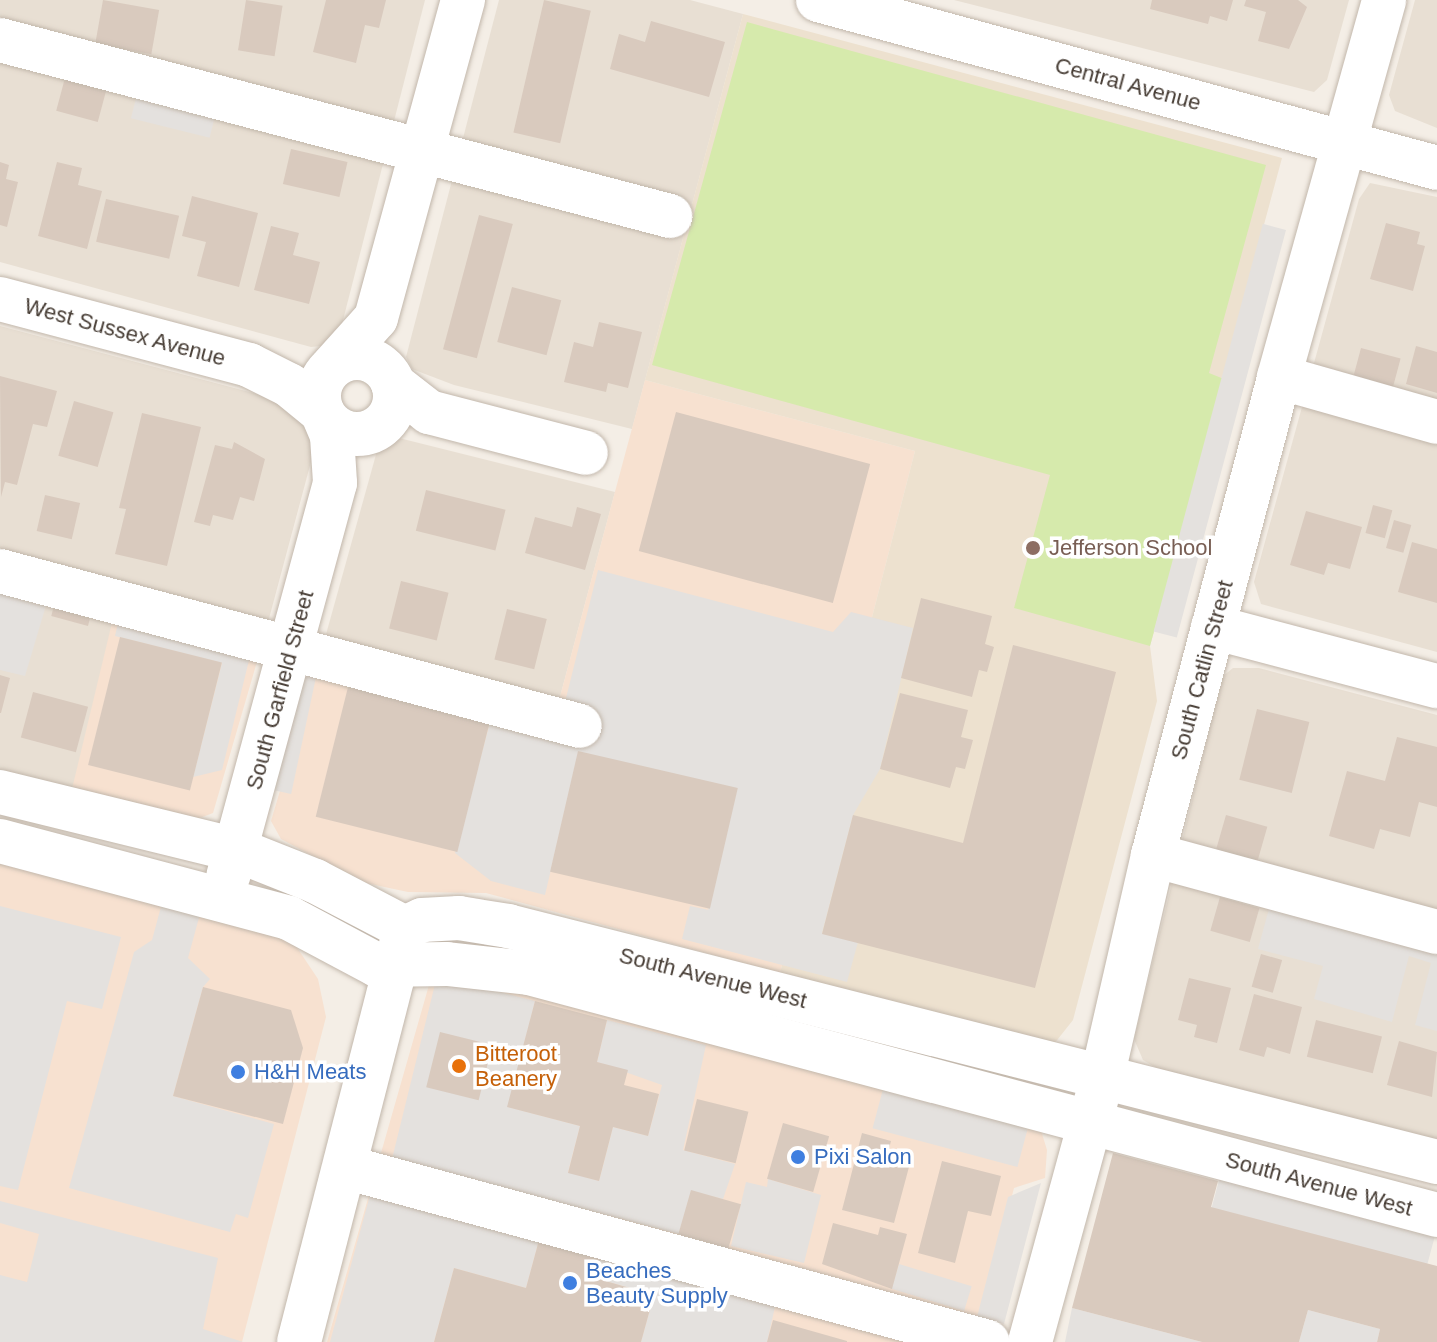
<!DOCTYPE html>
<style>
body{margin:0}
#map{position:relative;width:1437px;height:1342px;overflow:hidden;background:#f4eee6;font-family:Arial,sans-serif}
div>[style]{position:absolute}
[style*='--x']{left:calc(var(--x)*1px);top:calc(var(--y)*1px);width:calc(var(--w)*1px);rotate:calc(var(--a)*1deg)}
.residential>*{inset:0;background:#e8dfd3}
.commercial>*{inset:0;background:#f7e1d0}
.education>*{inset:0;background:#ede1cf}
.green>*{inset:0;background:#d6eaac}
.parking>*{inset:0;background:#e4e1de;transform-origin:0 0}
.building>*{inset:0;background:#d9cabe;transform-origin:0 0}
.roads{filter:drop-shadow(0 0 2px #c2b7ab) drop-shadow(0 0 2px #c2b7ab)}
.minor>*{height:44px;margin:-22px;padding:0 22px;transform-origin:22px;border-radius:22px;background:#fff}
.minor>.ring{margin:-22px;padding:0;box-sizing:content-box;background:none;border:44px solid #fff;border-radius:50%}
.dots>*{width:22px;height:22px;translate:-50% -50%;box-sizing:border-box;border:4px solid #fff;border-radius:50%}
span{translate:-50% -50%;white-space:nowrap;text-align:center;line-height:1.15;-webkit-text-stroke:7px #fff;paint-order:stroke}
.street-label{font-size:22px;color:#473d35}
.education-label{font-size:22px;color:#785e54}
.left{translate:0 -50%;text-align:left}
.food-label{font-size:22px;color:#c56008}
.shop-label{font-size:22px;color:#366cbe}
</style>
<div id="map">
<div class="residential">
<i style="clip-path:polygon(0 0,425px 0,341px 328px,330px 345px,311px 347px,0 262px)"></i>
<i style="clip-path:polygon(499px 0,690px 0,743px 14px,632px 429px,454px 385px,412px 369px,406px 357px)"></i>
<i style="clip-path:polygon(954px 0,1349px 0,1327px 80px,1314px 92px)"></i>
<i style="clip-path:polygon(1415px 0,1437px 0,1437px 128px,1395px 111px,1389px 95px)"></i>
<i style="clip-path:polygon(1370px 183px,1437px 197px,1437px 652px,1261px 604px,1254px 582px,1359px 199px)"></i>
<i style="clip-path:polygon(0 326px,291px 403px,315px 425px,312px 458px,263px 641px,72px 789px,0 770px)"></i>
<i style="clip-path:polygon(399px 438px,615px 492px,554px 719px,320px 656px,377px 451px,386px 441px)"></i>
<i style="clip-path:polygon(1233px 668px,1259px 668px,1437px 715px,1437px 1142px,1158px 1069px,1143px 1060px,1134px 1039px,1222px 677px)"></i>
</div>
<div class="commercial">
<i style="clip-path:polygon(645px 380px,915px 451px,780px 973px,486px 893px,408px 892px,361px 882px,281px 839px,271px 821px,320px 656px,554px 719px)"></i>
<i style="clip-path:polygon(117px 602px,263px 641px,213px 813px,192px 821px,72px 789px)"></i>
<i style="clip-path:polygon(0 850px,294px 943px,318px 979px,326px 1017px,242px 1342px,0 1342px)"></i>
<i style="clip-path:polygon(437px 972px,1039px 1124px,1047px 1150px,1045px 1178px,1014px 1188px,984px 1306px,987px 1342px,327px 1342px,431px 978px)"></i>
</div>
<div class="education">
<i style="clip-path:polygon(743px 14px,1282px 158px,1150px 646px,1157px 701px,1073px 1020px,1050px 1049px,780px 973px,915px 451px,645px 380px)"></i>
</div>
<div class="green">
<i style="clip-path:polygon(747px 22px,1266px 165px,1209px 373px,1224px 379px,1150px 646px,1014px 608px,1050px 475px,652px 365px)"></i>
</div>
<div class="parking">
<i style="left:138px;top:90px;width:81px;height:29px;rotate:14deg"></i>
<i style="left:1286px;top:230px;width:422px;height:24px;rotate:105deg"></i>
<i style="clip-path:polygon(598px 570px,833px 632px,851px 612px,913px 628px,880px 769px,853px 815px,822px 933px,858px 942px,847px 982px,682px 939px,690px 906px,709px 910px,578px 754px,545px 895px,491px 881px,455px 853px,493px 711px,559px 726px)"></i>
<i style="clip-path:polygon(0 582px,50px 592px,25px 676px,0 670px)"></i>
<i style="clip-path:polygon(122px 606px,254px 640px,222px 770px,193px 777px,222px 663px,115px 636px)"></i>
<i style="left:300px;top:661px;width:19px;height:132px;rotate:12deg"></i>
<i style="clip-path:polygon(1273px 894px,1437px 939px,1437px 1031px,1415px 1025px,1431px 963px,1409px 956px,1392px 1022px,1314px 999px,1323px 966px,1258px 949px)"></i>
<i style="clip-path:polygon(162px 903px,200px 914px,188px 958px,210px 979px,203px 987px,173px 1096px,274px 1124px,248px 1218px,236px 1214px,230px 1232px,69px 1188px,134px 952px,152px 940px)"></i>
<i style="clip-path:polygon(0 906px,121px 937px,102px 1009px,67px 1001px,18px 1190px,0 1186px)"></i>
<i style="clip-path:polygon(437px 976px,535px 1001px,508px 1107px,580px 1126px,568px 1172px,599px 1181px,613px 1127px,648px 1136px,662px 1085px,597px 1062px,607px 1020px,706px 1045px,683px 1150px,735px 1164px,723px 1199px,691px 1191px,679px 1234px,392px 1159px)"></i>
<i style="left:886px;top:1078px;width:150px;height:52px;rotate:15deg"></i>
<i style="left:1222px;top:1169px;width:223px;height:40px;rotate:15deg"></i>
<i style="clip-path:polygon(768px 1179px,821px 1195px,804px 1263px,731px 1246px,746px 1182px,767px 1187px)"></i>
<i style="clip-path:polygon(1041px 1183px,1004px 1324px,977px 1317px,1008px 1197px)"></i>
<i style="clip-path:polygon(373px 1184px,542px 1229px,526px 1288px,454px 1268px,434px 1342px,330px 1342px)"></i>
<i style="clip-path:polygon(0 1201px,218px 1258px,203px 1329px,243px 1342px,0 1342px,0 1275px,27px 1282px,39px 1234px,0 1223px)"></i>
<i style="clip-path:polygon(604px 1246px,780px 1285px,767px 1342px,641px 1342px,654px 1295px,595px 1278px)"></i>
<i style="left:899px;top:1264px;width:76px;height:26px;rotate:17deg"></i>
<i style="clip-path:polygon(1072px 1308px,1202px 1342px,1065px 1342px)"></i>
<i style="clip-path:polygon(1308px 1310px,1380px 1329px,1377px 1342px,1299px 1342px)"></i>
</div>
<div class="building">
<i style="left:103px;top:0;width:57px;height:45px;rotate:10deg"></i>
<i style="left:246px;top:0;width:37px;height:51px;rotate:9deg"></i>
<i style="clip-path:polygon(326px 0,386px 0,379px 28px,365px 25px,356px 63px,313px 52px)"></i>
<i style="left:544px;top:0;width:48px;height:136px;rotate:13deg"></i>
<i style="clip-path:polygon(1152px 0,1233px 0,1227px 21px,1210px 16px,1208px 24px,1150px 9px)"></i>
<i style="clip-path:polygon(1246px 0,1298px 0,1307px 7px,1289px 49px,1258px 41px,1266px 12px,1244px 6px)"></i>
<i style="clip-path:polygon(651px 21px,725px 42px,709px 97px,610px 69px,619px 34px,645px 42px)"></i>
<i style="left:65px;top:78px;width:43px;height:34px;rotate:15deg"></i>
<i style="left:291px;top:149px;width:58px;height:36px;rotate:13deg"></i>
<i style="clip-path:polygon(0 162px,9px 165px,6px 179px,18px 182px,7px 227px,0 225px)"></i>
<i style="clip-path:polygon(57px 162px,82px 168px,78px 185px,102px 191px,87px 249px,38px 236px)"></i>
<i style="clip-path:polygon(192px 196px,258px 213px,239px 287px,197px 276px,206px 242px,182px 236px)"></i>
<i style="left:106px;top:199px;width:75px;height:44px;rotate:13deg"></i>
<i style="left:479px;top:215px;width:35px;height:139px;rotate:15deg"></i>
<i style="clip-path:polygon(1386px 223px,1420px 232px,1417px 244px,1425px 246px,1413px 291px,1370px 279px)"></i>
<i style="clip-path:polygon(271px 226px,299px 233px,293px 255px,320px 262px,309px 304px,254px 290px)"></i>
<i style="left:512px;top:287px;width:51px;height:57px;rotate:15deg"></i>
<i style="clip-path:polygon(599px 322px,642px 332px,628px 388px,608px 383px,606px 392px,564px 382px,574px 342px,593px 347px)"></i>
<i style="clip-path:polygon(1416px 346px,1437px 352px,1437px 393px,1406px 384px)"></i>
<i style="left:1361px;top:348px;width:41px;height:46px;rotate:15deg"></i>
<i style="clip-path:polygon(0 376px,57px 391px,47px 427px,33px 424px,17px 485px,5px 482px,1px 497px)"></i>
<i style="left:74px;top:401px;width:41px;height:57px;rotate:16deg"></i>
<i style="left:676px;top:412px;width:201px;height:144px;rotate:15deg"></i>
<i style="clip-path:polygon(142px 413px,201px 427px,167px 566px,115px 554px,126px 509px,119px 508px)"></i>
<i style="clip-path:polygon(234px 442px,265px 459px,254px 501px,240px 497px,233px 520px,213px 515px,210px 526px,194px 522px,215px 445px,232px 449px)"></i>
<i style="left:426px;top:490px;width:82px;height:42px;rotate:14deg"></i>
<i style="left:45px;top:495px;width:36px;height:37px;rotate:13deg"></i>
<i style="left:1373px;top:505px;width:20px;height:29px;rotate:15deg"></i>
<i style="clip-path:polygon(577px 507px,601px 514px,585px 570px,525px 553px,535px 517px,572px 527px)"></i>
<i style="clip-path:polygon(1306px 511px,1362px 527px,1350px 569px,1328px 563px,1324px 575px,1290px 565px)"></i>
<i style="left:1394px;top:520px;width:18px;height:29px;rotate:16deg"></i>
<i style="clip-path:polygon(1412px 542px,1437px 549px,1437px 603px,1398px 592px)"></i>
<i style="left:401px;top:581px;width:49px;height:49px;rotate:14deg"></i>
<i style="left:58px;top:591px;width:38px;height:26px;rotate:15deg"></i>
<i style="clip-path:polygon(921px 598px,992px 616px,985px 644px,994px 647px,987px 672px,979px 670px,972px 697px,901px 678px)"></i>
<i style="left:507px;top:609px;width:41px;height:52px;rotate:14deg"></i>
<i style="left:120px;top:637px;width:105px;height:132px;rotate:14deg"></i>
<i style="clip-path:polygon(1013px 645px,1116px 672px,1035px 988px,822px 934px,853px 815px,963px 843px)"></i>
<i style="clip-path:polygon(0 675px,10px 678px,1px 713px,0 713px)"></i>
<i style="left:351px;top:675px;width:146px;height:146px;rotate:14deg"></i>
<i style="left:33px;top:692px;width:57px;height:47px;rotate:15deg"></i>
<i style="clip-path:polygon(900px 693px,968px 710px,961px 737px,973px 740px,965px 769px,956px 767px,950px 788px,880px 769px)"></i>
<i style="left:1257px;top:709px;width:54px;height:73px;rotate:14deg"></i>
<i style="clip-path:polygon(1397px 737px,1437px 747px,1437px 807px,1419px 802px,1410px 837px,1380px 829px,1374px 849px,1329px 836px,1347px 771px,1385px 781px)"></i>
<i style="left:578px;top:751px;width:164px;height:124px;rotate:13deg"></i>
<i style="left:1226px;top:815px;width:43px;height:43px;rotate:16deg"></i>
<i style="left:1220px;top:897px;width:41px;height:35px;rotate:16deg"></i>
<i style="left:1261px;top:954px;width:22px;height:34px;rotate:16deg"></i>
<i style="clip-path:polygon(1189px 978px,1231px 988px,1217px 1043px,1194px 1037px,1197px 1025px,1178px 1020px)"></i>
<i style="clip-path:polygon(203px 987px,291px 1010px,303px 1048px,283px 1124px,173px 1096px)"></i>
<i style="clip-path:polygon(1254px 994px,1302px 1007px,1290px 1054px,1267px 1047px,1264px 1057px,1239px 1050px)"></i>
<i style="clip-path:polygon(535px 1001px,607px 1020px,597px 1062px,628px 1070px,624px 1085px,659px 1094px,648px 1136px,613px 1127px,599px 1181px,568px 1173px,580px 1126px,507px 1107px)"></i>
<i style="left:1316px;top:1020px;width:68px;height:38px;rotate:14deg"></i>
<i style="left:440px;top:1032px;width:54px;height:57px;rotate:14deg"></i>
<i style="clip-path:polygon(1399px 1041px,1437px 1052px,1432px 1097px,1387px 1085px)"></i>
<i style="left:697px;top:1099px;width:53px;height:53px;rotate:14deg"></i>
<i style="left:783px;top:1123px;width:48px;height:58px;rotate:16deg"></i>
<i style="clip-path:polygon(862px 1133px,891px 1141px,886px 1161px,909px 1167px,894px 1223px,842px 1210px)"></i>
<i style="clip-path:polygon(1113px 1153px,1218px 1181px,1211px 1207px,1437px 1266px,1437px 1342px,1377px 1342px,1380px 1329px,1308px 1310px,1299px 1342px,1202px 1342px,1072px 1308px)"></i>
<i style="clip-path:polygon(942px 1161px,1001px 1176px,991px 1216px,968px 1211px,955px 1263px,918px 1253px)"></i>
<i style="left:691px;top:1190px;width:52px;height:46px;rotate:16deg"></i>
<i style="clip-path:polygon(833px 1223px,878px 1235px,880px 1227px,907px 1234px,892px 1289px,822px 1264px)"></i>
<i style="clip-path:polygon(542px 1229px,604px 1246px,595px 1278px,654px 1295px,641px 1342px,434px 1342px,454px 1268px,526px 1288px)"></i>
<i style="clip-path:polygon(773px 1320px,847px 1341px,847px 1342px,767px 1342px)"></i>
</div>
<div class="roads">
<div class="minor">
<i style="--x:818;--y:0;--w:641;--a:15.18"></i>
<i style="--x:0;--y:40;--w:693;--a:14.72"></i>
<i style="--x:0;--y:299;--w:258;--a:14.8"></i>
<i style="--x:249;--y:365;--w:45;--a:26.6"></i>
<i style="--x:289;--y:385;--w:43;--a:39.3"></i>
<i style="--x:322;--y:412;--w:26;--a:67"></i>
<i style="--x:332;--y:436;--w:47;--a:86.3"></i>
<i style="--x:335;--y:483;--w:407;--a:105.2"></i>
<i class="ring" style="left:319px;top:358px;width:32px;height:32px"></i>
<i style="--x:333;--y:366;--w:64;--a:-48.1"></i>
<i style="--x:376;--y:318;--w:330;--a:-74.7"></i>
<i style="--x:1279;--y:377;--w:164;--a:15.9"></i>
<i style="--x:393;--y:384;--w:46;--a:37.9"></i>
<i style="--x:429;--y:412;--w:162;--a:14.6"></i>
<i style="--x:0;--y:571;--w:600;--a:14.96"></i>
<i style="--x:1213;--y:627;--w:232;--a:14.8"></i>
<i style="--x:0;--y:792;--w:244;--a:13.8"></i>
<i style="--x:237;--y:850;--w:84;--a:21.7"></i>
<i style="--x:315;--y:881;--w:102;--a:27.6"></i>
<i style="--x:405;--y:928;--w:19;--a:-25"></i>
<i style="--x:422;--y:920;--w:37;--a:-3"></i>
<i style="--x:459;--y:918;--w:50;--a:9.3"></i>
<i style="--x:508;--y:926;--w:959;--a:14.25"></i>
<i style="--x:0;--y:841;--w:299;--a:14.9"></i>
<i style="--x:289;--y:918;--w:100;--a:28.1"></i>
<i style="--x:377;--y:965;--w:70;--a:-0.8"></i>
<i style="--x:447;--y:964;--w:82;--a:6.3"></i>
<i style="--x:529;--y:973;--w:940;--a:14.92"></i>
<i style="--x:1153;--y:855;--w:294;--a:15.2"></i>
<i style="--x:345;--y:1167;--w:666;--a:15.22"></i>
<i style="--x:299;--y:1342;--w:417;--a:-75.6"></i>
<i style="--x:1030;--y:1342;--w:274;--a:-74.7"></i>
<i style="--x:1102;--y:1078;--w:229;--a:-77.1"></i>
<i style="--x:1153;--y:855;--w:494;--a:-75.2"></i>
<i style="--x:1279;--y:377;--w:391;--a:-74.4"></i>
</div>
</div>
<div class="dots">
<i style="left:1033px;top:548px;background:#8d6e63"></i>
<i style="left:459px;top:1066px;background:#e8710a"></i>
<i style="left:238px;top:1072px;background:#3f7fe0"></i>
<i style="left:798px;top:1157px;background:#3f7fe0"></i>
<i style="left:570px;top:1283px;background:#3f7fe0"></i>
</div>
<div class="street-label">
<span style="left:1128px;top:84px;rotate:15deg">Central Avenue</span>
<span style="left:125px;top:332px;rotate:15deg">West Sussex Avenue</span>
<span style="left:1202px;top:670px;rotate:-75deg">South Catlin Street</span>
<span style="left:280px;top:690px;rotate:-75deg">South Garfield Street</span>
<span style="left:713px;top:978px;rotate:14deg">South Avenue West</span>
<span style="left:1319px;top:1184px;rotate:15deg">South Avenue West</span>
</div>
<div class="education-label">
<span class="left" style="left:1049px;top:548px">Jefferson School</span>
</div>
<div class="food-label">
<span class="left" style="left:475px;top:1066px">Bitteroot<br>Beanery</span>
</div>
<div class="shop-label">
<span class="left" style="left:254px;top:1072px">H&amp;H Meats</span>
<span class="left" style="left:814px;top:1157px">Pixi Salon</span>
<span class="left" style="left:586px;top:1283px">Beaches<br>Beauty Supply</span>
</div>
</div>
